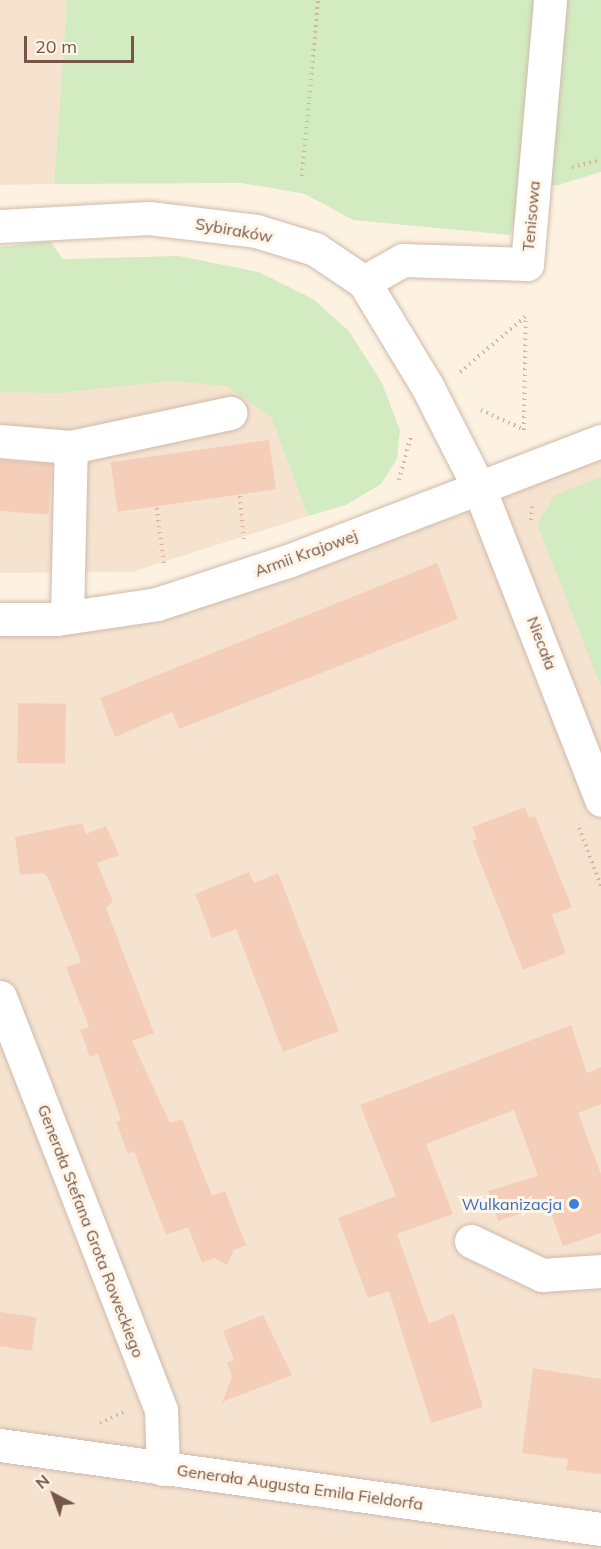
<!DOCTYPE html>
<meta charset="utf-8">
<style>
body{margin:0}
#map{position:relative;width:601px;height:1549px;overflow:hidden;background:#fdf2e2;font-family:Mulish,sans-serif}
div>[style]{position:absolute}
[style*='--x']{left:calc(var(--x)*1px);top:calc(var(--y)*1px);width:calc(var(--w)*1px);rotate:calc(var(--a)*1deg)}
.residential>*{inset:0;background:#f5e3d0}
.green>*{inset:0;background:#d3ebc0}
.building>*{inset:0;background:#f4ceb9;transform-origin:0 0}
.path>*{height:4px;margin-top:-2px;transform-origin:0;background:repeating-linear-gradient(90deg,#d9b19c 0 1.5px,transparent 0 6px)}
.roads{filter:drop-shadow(0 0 2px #d1baab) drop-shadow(0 0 2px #d1baab)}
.minor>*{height:33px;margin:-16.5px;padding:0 16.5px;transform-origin:16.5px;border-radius:16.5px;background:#fff}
.dots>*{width:16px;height:16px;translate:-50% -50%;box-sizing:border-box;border:3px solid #fff6e9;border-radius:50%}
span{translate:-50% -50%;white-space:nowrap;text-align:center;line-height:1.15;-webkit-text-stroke:6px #fff6e9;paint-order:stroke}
.street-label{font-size:16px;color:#765647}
.shop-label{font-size:16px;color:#366cbe}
.right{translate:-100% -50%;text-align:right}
.north{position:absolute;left:24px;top:1465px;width:60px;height:60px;-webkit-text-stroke:4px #fff6e9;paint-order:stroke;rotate:319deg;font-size:16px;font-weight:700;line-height:24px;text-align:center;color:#765647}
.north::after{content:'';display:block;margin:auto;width:21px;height:27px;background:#765647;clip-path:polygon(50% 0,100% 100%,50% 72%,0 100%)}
.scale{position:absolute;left:24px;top:36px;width:110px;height:27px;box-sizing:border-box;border:3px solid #765647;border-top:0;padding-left:8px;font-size:18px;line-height:21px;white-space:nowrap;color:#765647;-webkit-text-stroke:4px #fff6e9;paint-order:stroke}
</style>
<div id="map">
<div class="residential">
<i style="clip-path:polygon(0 0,67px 0,54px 184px,0 185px)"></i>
<i style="clip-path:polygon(132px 375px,226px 386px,271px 417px,308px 516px,132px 572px,0 573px,0 382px)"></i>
<i style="clip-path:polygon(601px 458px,601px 1549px,0 1549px,0 631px,138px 625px,468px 512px)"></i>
</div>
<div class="green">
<i style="clip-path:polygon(67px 0,601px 0,601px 172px,558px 185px,525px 186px,510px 235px,353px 220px,305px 194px,242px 183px,54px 184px)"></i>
<i style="clip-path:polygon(50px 241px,63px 259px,179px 256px,259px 272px,313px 299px,349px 331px,382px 383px,400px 430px,397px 459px,381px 484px,346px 505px,308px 516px,271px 417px,226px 386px,170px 381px,58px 393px,0 392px,0 247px)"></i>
<i style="clip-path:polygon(601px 477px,601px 687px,537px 524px,555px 495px)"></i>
</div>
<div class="building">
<i style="left:269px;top:440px;width:50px;height:160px;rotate:82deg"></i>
<i style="left:0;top:460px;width:52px;height:51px;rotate:4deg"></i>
<i style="clip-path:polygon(437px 563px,458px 619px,179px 729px,172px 712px,115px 737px,100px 698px)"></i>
<i style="left:18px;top:703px;width:48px;height:60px;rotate:1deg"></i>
<i style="clip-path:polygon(525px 807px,529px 818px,535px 816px,572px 907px,552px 915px,566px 953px,523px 970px,472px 841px,477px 839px,472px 827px)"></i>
<i style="clip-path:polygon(82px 823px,86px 834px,106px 826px,119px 855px,97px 863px,113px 902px,106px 908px,154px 1033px,132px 1041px,170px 1123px,182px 1119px,212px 1196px,225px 1191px,246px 1245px,234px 1250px,227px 1265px,214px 1258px,202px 1263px,188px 1227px,166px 1235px,134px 1151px,128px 1154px,116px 1122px,121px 1120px,98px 1054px,90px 1057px,80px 1030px,89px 1027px,66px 967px,81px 962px,48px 878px,43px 873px,20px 875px,15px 837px)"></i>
<i style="clip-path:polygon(249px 872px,254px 883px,278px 873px,339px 1031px,283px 1052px,236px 929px,212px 938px,195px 894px)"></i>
<i style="clip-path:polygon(571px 1025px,587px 1073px,601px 1067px,601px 1104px,578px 1113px,601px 1174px,601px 1233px,563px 1246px,548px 1205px,498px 1221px,488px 1191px,538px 1176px,514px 1110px,426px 1144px,453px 1214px,397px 1234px,429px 1324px,454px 1313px,483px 1407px,431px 1423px,389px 1291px,368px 1298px,338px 1218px,396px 1196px,360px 1105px)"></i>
<i style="left:0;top:1312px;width:37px;height:34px;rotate:8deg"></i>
<i style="clip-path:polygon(263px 1315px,292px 1375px,222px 1402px,232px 1377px,227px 1363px,234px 1360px,223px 1331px)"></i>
<i style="clip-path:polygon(533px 1368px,601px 1379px,601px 1474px,566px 1470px,568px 1459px,522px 1453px)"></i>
</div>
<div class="path">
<i style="--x:572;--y:167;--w:30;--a:-14"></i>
<i style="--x:302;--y:176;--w:177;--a:-84.8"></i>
<i style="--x:460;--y:372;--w:87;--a:-40.3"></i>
<i style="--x:481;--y:410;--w:48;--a:24.4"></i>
<i style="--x:524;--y:430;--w:113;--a:-89"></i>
<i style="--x:399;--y:480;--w:46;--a:-74.7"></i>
<i style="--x:240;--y:496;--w:43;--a:84.7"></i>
<i style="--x:157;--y:508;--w:58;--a:83.1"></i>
<i style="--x:531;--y:520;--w:16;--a:-83"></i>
<i style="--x:579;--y:828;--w:62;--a:69.2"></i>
<i style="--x:100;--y:1423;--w:29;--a:-25"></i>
</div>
<div class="roads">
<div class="minor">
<i style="--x:0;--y:226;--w:149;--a:-3.1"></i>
<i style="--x:149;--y:218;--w:108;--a:6.9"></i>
<i style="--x:256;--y:231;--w:62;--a:17"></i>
<i style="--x:315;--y:249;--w:59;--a:34"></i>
<i style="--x:364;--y:282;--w:122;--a:58.8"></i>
<i style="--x:427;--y:386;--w:114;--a:63"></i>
<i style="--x:479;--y:488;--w:335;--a:68.6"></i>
<i style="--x:364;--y:282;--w:45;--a:-29.4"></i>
<i style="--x:403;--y:260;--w:124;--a:1.8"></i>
<i style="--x:527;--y:264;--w:265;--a:-85"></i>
<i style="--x:0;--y:441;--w:71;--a:4.8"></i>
<i style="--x:71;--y:447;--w:163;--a:-12.1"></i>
<i style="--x:67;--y:617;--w:170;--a:-88.7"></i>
<i style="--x:0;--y:619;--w:57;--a:0"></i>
<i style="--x:57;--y:619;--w:101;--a:-8.5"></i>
<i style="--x:157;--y:604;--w:138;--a:-18.2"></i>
<i style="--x:288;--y:561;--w:335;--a:-21"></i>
<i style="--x:0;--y:997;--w:443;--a:68.7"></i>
<i style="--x:161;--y:1410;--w:59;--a:88.1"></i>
<i style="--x:471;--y:1241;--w:79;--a:25.6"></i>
<i style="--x:542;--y:1275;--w:59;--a:-3.9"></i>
<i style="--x:0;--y:1445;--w:607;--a:7.96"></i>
</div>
</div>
<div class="dots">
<i style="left:574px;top:1204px;background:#3f7fe0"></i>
</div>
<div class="street-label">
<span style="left:531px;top:216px;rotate:-85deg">Tenisowa</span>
<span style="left:234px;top:230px;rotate:10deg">Sybiraków</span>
<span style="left:306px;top:553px;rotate:-20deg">Armii Krajowej</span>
<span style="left:542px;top:643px;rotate:69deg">Niecała</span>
<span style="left:91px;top:1231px;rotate:69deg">Generała Stefana Grota Roweckiego</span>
<span style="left:300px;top:1487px;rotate:8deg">Generała Augusta Emila Fieldorfa</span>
</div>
<div class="shop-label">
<span class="right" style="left:562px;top:1204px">Wulkanizacja</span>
</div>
<div class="north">N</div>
<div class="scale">20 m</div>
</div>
